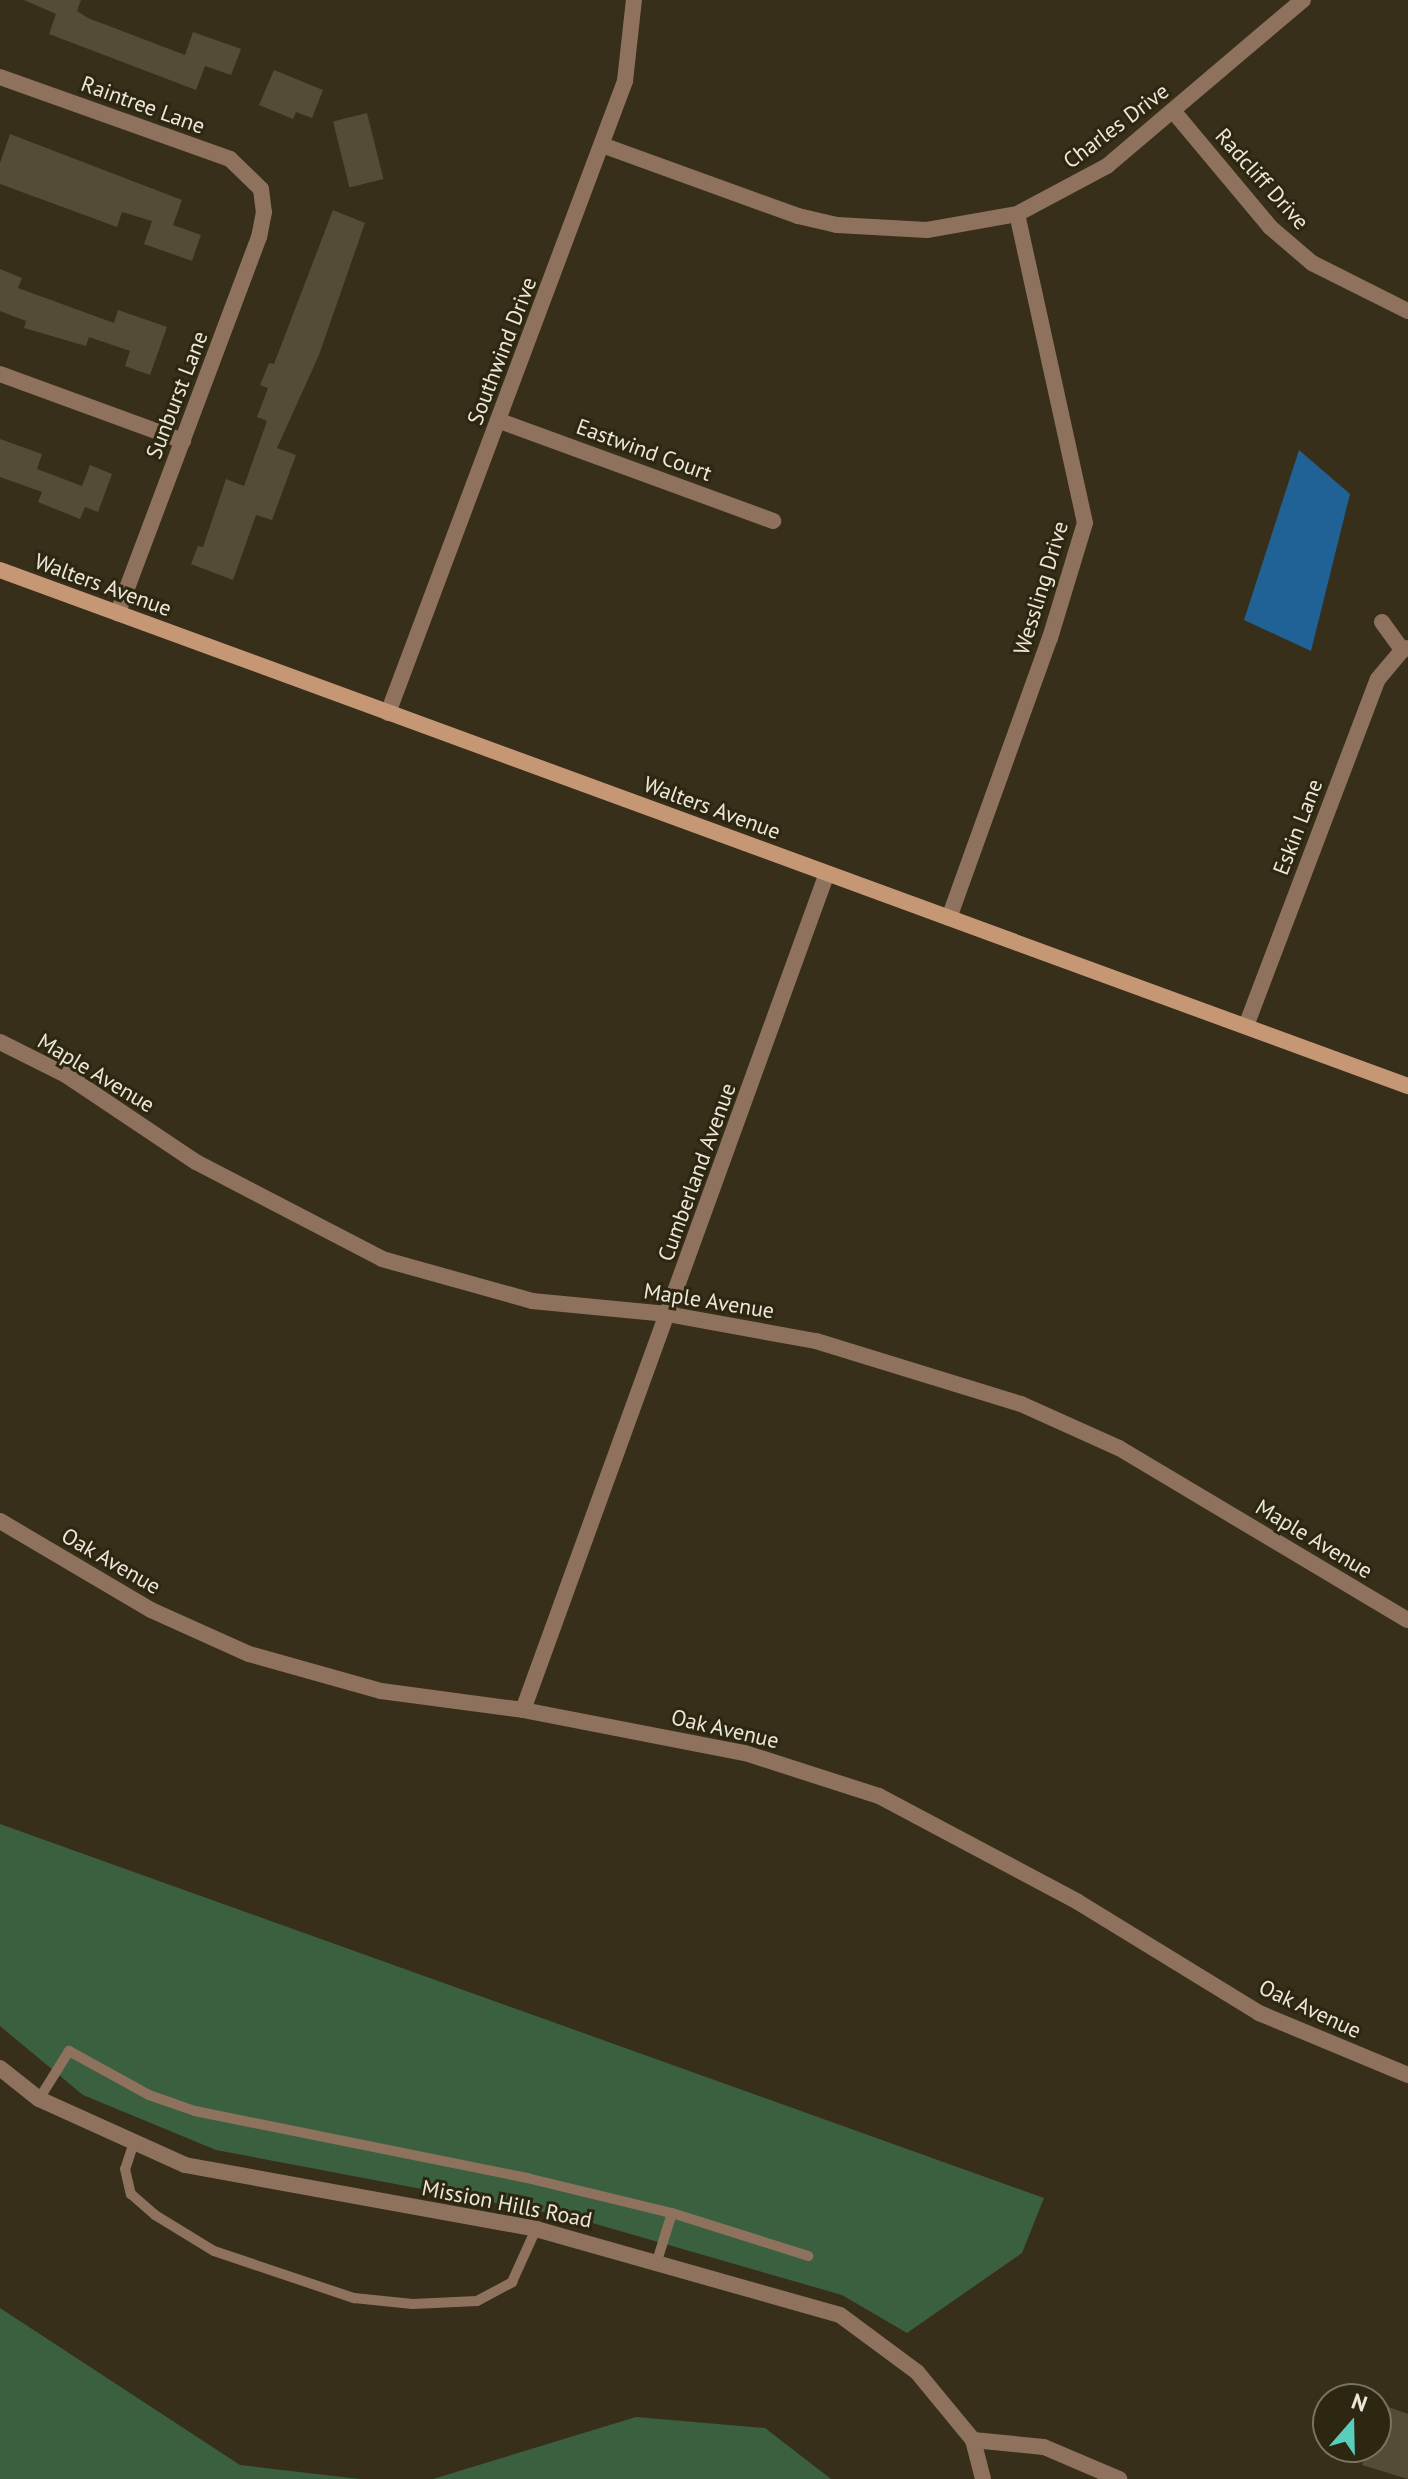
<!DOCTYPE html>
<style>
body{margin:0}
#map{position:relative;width:1408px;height:2479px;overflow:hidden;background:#372f1a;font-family:"PT Sans",sans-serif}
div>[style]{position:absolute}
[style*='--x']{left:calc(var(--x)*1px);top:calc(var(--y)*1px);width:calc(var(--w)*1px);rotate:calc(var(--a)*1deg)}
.green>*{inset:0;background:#3a603f}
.water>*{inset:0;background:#216296}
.building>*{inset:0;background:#554c36;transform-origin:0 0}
.service>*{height:10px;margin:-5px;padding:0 5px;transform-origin:5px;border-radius:5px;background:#8f725d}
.minor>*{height:16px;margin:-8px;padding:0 8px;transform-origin:8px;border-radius:8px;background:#8f725d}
.secondary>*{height:16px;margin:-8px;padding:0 8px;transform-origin:8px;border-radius:8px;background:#c59775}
span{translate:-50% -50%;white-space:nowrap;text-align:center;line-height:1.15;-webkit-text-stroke:6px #2d2610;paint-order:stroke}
.street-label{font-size:22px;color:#ece7da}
.north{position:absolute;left:1312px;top:2383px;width:80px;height:80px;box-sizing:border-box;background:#2d2610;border:2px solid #797361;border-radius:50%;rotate:20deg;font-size:22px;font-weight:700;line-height:32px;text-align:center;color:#ece7da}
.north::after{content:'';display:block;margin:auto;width:28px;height:36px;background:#5acebd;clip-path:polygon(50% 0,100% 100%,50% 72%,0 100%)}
</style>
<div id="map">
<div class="green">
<i style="clip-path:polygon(0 1824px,1044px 2198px,1022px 2253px,907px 2333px,842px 2295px,575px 2218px,216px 2150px,83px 2095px,0 2026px)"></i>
<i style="clip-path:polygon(0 2308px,240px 2465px,360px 2479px,0 2479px)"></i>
<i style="clip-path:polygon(636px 2417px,765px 2428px,831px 2479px,433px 2479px)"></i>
</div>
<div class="water">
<i style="clip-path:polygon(1299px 450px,1350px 494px,1311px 651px,1244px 620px)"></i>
</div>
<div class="building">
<i style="clip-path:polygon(24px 0,81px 0,77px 11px,88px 18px,185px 55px,193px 32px,241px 49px,231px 75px,205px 66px,196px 90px,49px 34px,56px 14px)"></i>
<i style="clip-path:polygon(274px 70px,323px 90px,312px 118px,296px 112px,293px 119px,259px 105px)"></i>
<i style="left:367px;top:113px;width:68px;height:35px;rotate:76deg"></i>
<i style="clip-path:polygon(10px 134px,182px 200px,173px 225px,201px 235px,192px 261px,144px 244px,152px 221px,122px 212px,117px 227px,0 184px,0 163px)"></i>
<i style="clip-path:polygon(333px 210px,365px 223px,319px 355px,277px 448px,296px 455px,272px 520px,256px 515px,233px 580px,191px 564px,198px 546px,203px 547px,226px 479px,244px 486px,267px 421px,257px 417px,268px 388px,260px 385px,269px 363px,274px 364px)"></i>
<i style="clip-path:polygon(0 269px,22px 278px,18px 288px,114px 323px,118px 310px,167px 327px,150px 375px,125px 366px,130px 351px,89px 337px,86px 346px,24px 328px,26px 321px,0 311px)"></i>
<i style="clip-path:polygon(0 439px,42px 454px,37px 469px,82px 486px,90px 465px,112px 474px,98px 512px,85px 507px,80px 519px,38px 502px,42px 492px,0 477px)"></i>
<i style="clip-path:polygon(1383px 2405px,1408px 2414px,1408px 2479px,1362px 2465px,1368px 2447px,1376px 2447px)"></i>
</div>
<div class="service">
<i style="--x:39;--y:2099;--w:57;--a:-58"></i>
<i style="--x:69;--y:2051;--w:91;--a:28.8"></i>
<i style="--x:149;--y:2095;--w:49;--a:19.2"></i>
<i style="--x:195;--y:2111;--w:339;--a:11.4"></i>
<i style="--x:527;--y:2178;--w:149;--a:13.6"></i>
<i style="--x:134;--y:2142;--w:28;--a:108"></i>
<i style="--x:125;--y:2169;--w:26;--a:77"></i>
<i style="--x:131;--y:2194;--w:32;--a:41"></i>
<i style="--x:155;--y:2215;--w:69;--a:31.4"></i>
<i style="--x:214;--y:2251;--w:148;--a:18.6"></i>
<i style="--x:354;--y:2298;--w:59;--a:5.8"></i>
<i style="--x:413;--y:2304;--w:64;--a:-2.7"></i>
<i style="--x:477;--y:2301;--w:40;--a:-28"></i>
<i style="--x:512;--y:2282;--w:58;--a:-65.6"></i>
<i style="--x:657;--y:2261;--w:50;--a:-72.6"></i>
<i style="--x:672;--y:2213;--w:143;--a:17.5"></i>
</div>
<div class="minor">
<i style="--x:0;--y:77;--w:244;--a:19.6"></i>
<i style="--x:230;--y:159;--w:43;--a:44.1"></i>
<i style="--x:261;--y:189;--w:23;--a:83"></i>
<i style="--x:264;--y:212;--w:25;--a:101"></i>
<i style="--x:259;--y:237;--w:402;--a:110.6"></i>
<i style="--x:1174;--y:112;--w:150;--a:50.1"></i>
<i style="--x:1270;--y:227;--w:55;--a:40.6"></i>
<i style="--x:1312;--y:263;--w:107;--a:26.6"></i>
<i style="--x:602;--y:145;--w:208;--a:19.9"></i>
<i style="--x:798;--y:216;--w:40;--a:13"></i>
<i style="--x:837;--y:225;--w:90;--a:3.2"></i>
<i style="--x:927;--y:230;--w:91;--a:-10.1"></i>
<i style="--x:1017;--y:214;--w:102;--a:-28.1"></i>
<i style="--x:1107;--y:166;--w:257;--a:-40.3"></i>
<i style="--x:0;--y:374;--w:195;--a:20.1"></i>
<i style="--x:500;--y:421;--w:291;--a:20.1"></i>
<i style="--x:1382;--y:622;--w:34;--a:54"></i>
<i style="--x:1402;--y:650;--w:6;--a:-18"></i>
<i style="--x:388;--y:713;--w:675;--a:-69.44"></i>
<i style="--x:625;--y:81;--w:81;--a:-83.7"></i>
<i style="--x:949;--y:918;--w:298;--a:-70.2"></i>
<i style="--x:1050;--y:638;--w:120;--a:-73.1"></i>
<i style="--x:1085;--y:523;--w:316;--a:-102.4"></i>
<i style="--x:1246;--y:1026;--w:371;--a:-69.2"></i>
<i style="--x:1378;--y:679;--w:38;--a:-50"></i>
<i style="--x:0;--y:1042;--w:74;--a:26.6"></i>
<i style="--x:66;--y:1075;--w:156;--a:33.8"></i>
<i style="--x:196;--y:1162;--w:210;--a:27.5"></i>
<i style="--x:382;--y:1259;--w:156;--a:15.6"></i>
<i style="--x:532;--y:1301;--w:136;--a:5.5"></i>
<i style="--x:667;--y:1314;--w:151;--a:10.3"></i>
<i style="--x:816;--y:1341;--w:214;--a:17.1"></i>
<i style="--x:1021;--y:1404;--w:107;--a:24.2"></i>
<i style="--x:1119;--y:1448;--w:336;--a:30.8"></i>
<i style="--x:0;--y:1521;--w:175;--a:30.5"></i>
<i style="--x:151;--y:1610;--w:107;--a:24.2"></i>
<i style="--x:249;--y:1654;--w:137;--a:15.7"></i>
<i style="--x:381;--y:1691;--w:143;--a:7.6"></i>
<i style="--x:523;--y:1710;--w:226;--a:11"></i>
<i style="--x:745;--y:1753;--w:141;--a:17.8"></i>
<i style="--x:879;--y:1796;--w:225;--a:28"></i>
<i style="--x:1078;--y:1902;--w:212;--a:31.5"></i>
<i style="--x:1259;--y:2013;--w:161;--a:22.6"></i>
<i style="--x:523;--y:1710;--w:890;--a:-70.04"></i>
<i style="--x:0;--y:2068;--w:50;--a:38.5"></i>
<i style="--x:39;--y:2099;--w:160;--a:24.3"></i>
<i style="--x:185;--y:2165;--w:357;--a:10.3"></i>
<i style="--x:536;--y:2229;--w:316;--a:15.8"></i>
<i style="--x:840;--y:2315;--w:96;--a:36.5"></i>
<i style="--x:917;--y:2372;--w:88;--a:50.5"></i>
<i style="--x:973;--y:2440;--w:40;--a:75.6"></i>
<i style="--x:973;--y:2440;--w:71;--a:5.6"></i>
<i style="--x:1044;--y:2447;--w:82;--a:23.1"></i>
</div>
<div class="secondary">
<i style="--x:0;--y:570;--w:1500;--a:20.13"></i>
</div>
<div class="street-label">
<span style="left:143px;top:105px;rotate:20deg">Raintree Lane</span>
<span style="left:1116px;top:126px;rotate:-37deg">Charles Drive</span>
<span style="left:1262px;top:179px;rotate:48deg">Radcliff Drive</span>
<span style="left:502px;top:351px;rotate:-69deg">Southwind Drive</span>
<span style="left:177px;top:395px;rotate:-69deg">Sunburst Lane</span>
<span style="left:644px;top:450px;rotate:20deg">Eastwind Court</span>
<span style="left:103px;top:585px;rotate:20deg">Walters Avenue</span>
<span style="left:1041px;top:588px;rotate:-73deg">Wessling Drive</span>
<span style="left:712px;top:808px;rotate:20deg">Walters Avenue</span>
<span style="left:1298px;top:827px;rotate:-69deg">Eskin Lane</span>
<span style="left:96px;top:1073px;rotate:31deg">Maple Avenue</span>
<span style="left:697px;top:1172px;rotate:-70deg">Cumberland Avenue</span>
<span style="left:709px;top:1301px;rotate:9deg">Maple Avenue</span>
<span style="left:1314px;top:1539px;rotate:31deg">Maple Avenue</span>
<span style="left:111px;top:1561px;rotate:30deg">Oak Avenue</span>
<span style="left:725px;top:1729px;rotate:13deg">Oak Avenue</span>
<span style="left:1310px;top:2009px;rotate:25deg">Oak Avenue</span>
<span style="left:507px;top:2204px;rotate:11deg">Mission Hills Road</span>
</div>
<div class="north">N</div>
</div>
